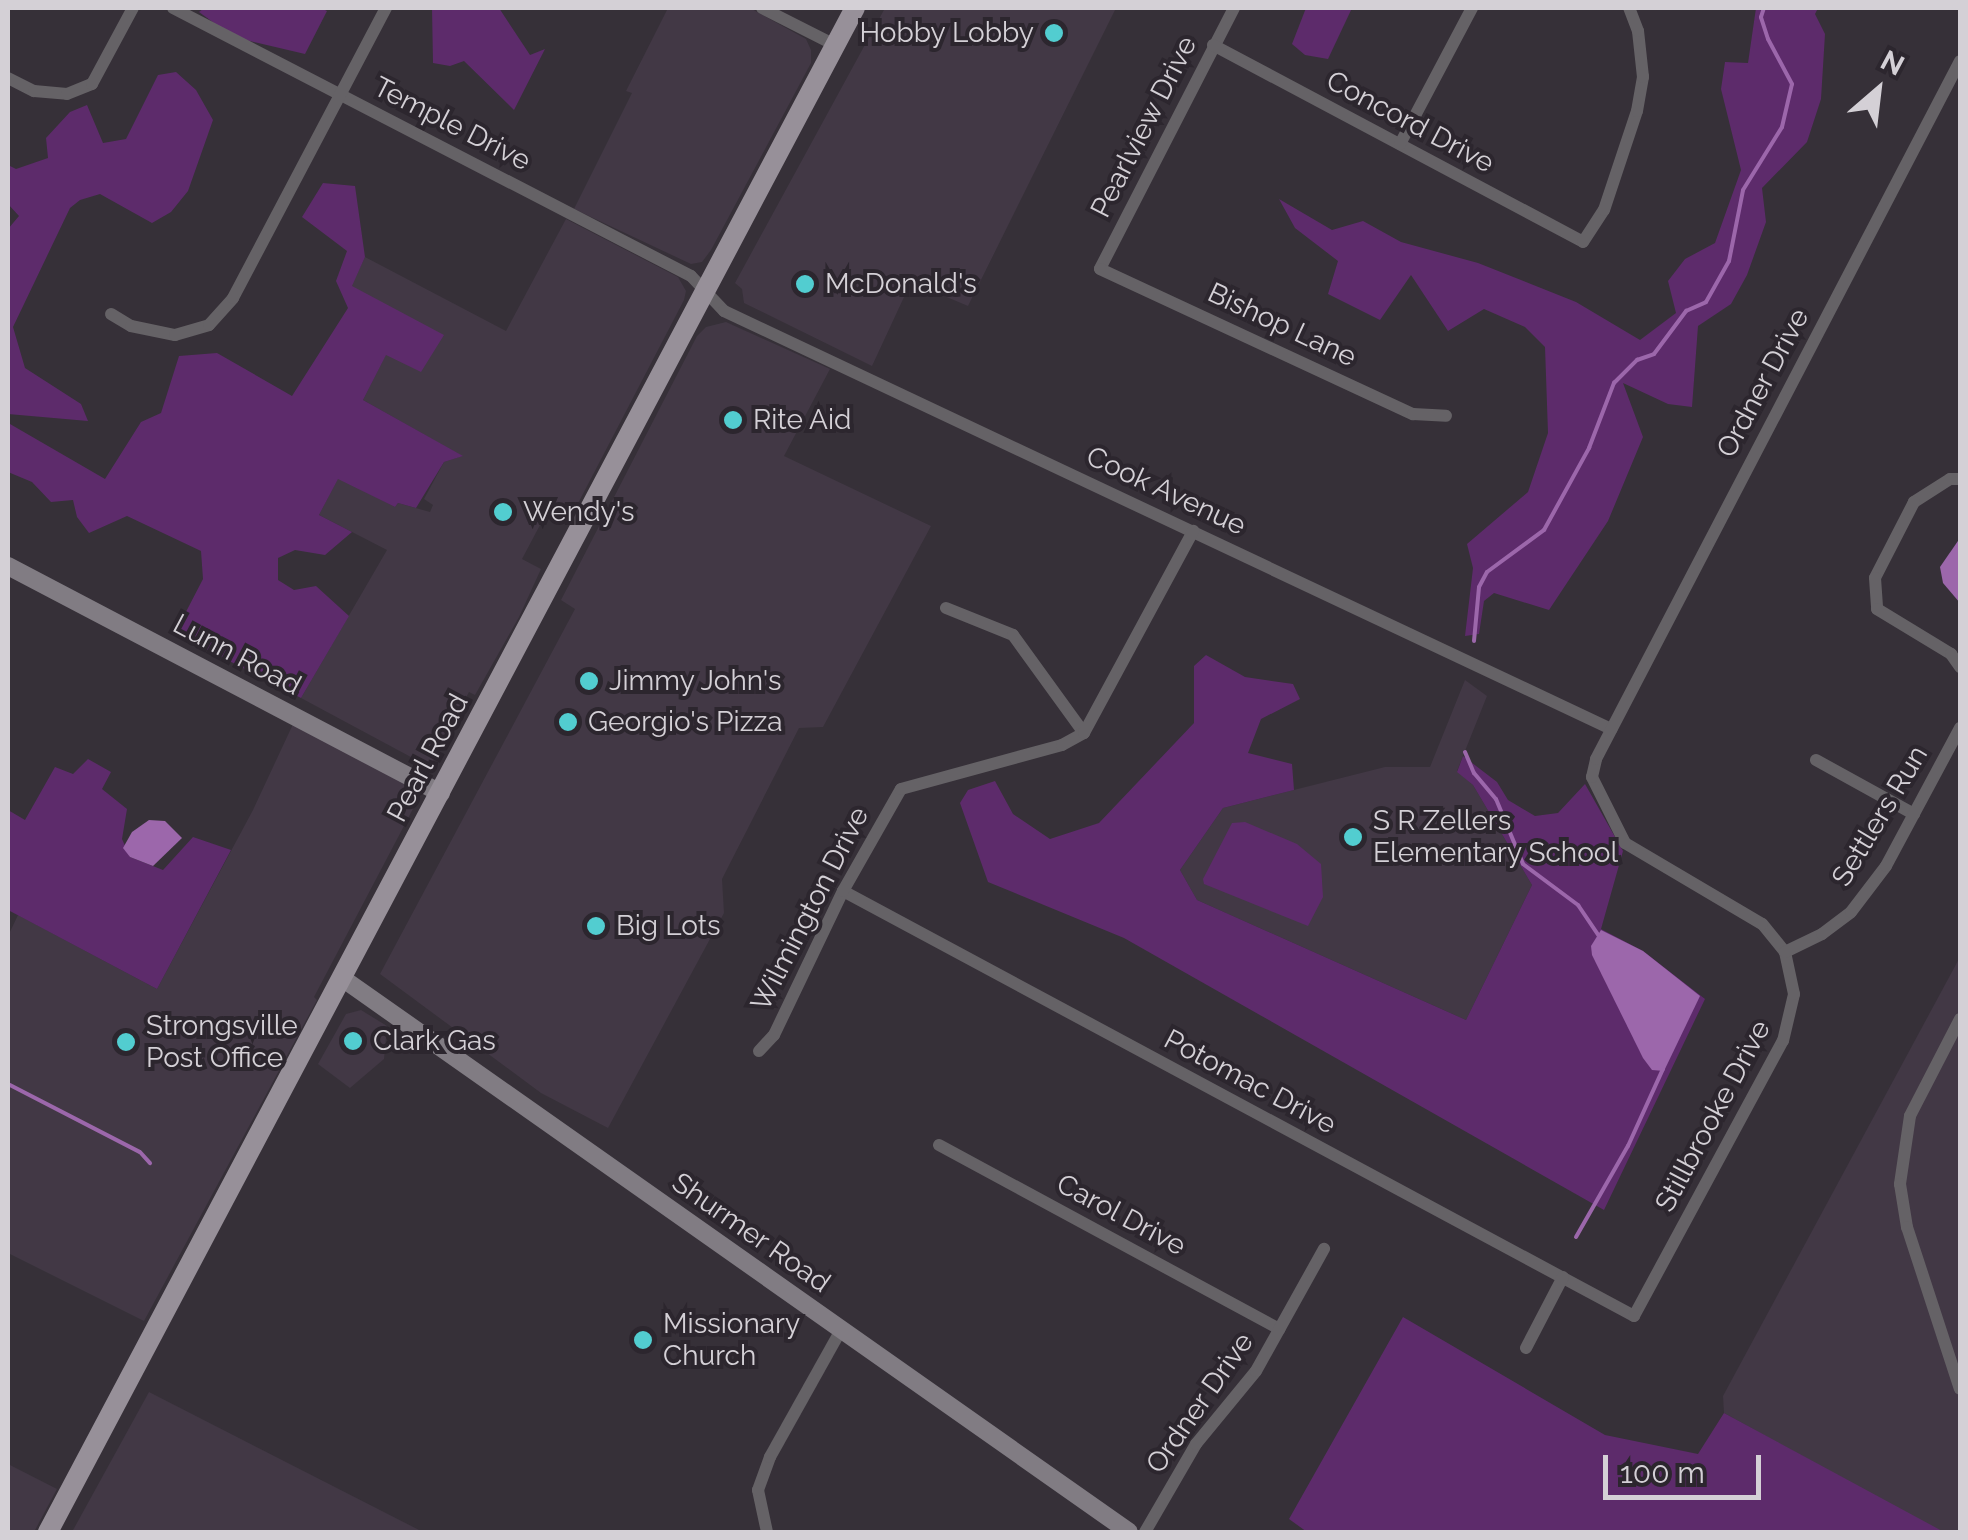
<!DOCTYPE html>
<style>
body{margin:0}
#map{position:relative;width:1968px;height:1540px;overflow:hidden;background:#363038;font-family:Raleway,sans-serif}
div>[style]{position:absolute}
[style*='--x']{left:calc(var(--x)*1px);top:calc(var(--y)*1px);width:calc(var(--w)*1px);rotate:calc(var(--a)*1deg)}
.built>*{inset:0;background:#423845}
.green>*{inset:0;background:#5d2b6b}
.water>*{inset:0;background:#9c67ab}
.stream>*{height:4px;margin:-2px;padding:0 2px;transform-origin:2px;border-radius:2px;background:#9c67ab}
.street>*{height:12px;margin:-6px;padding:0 6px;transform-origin:6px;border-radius:6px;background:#656266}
.secondary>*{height:18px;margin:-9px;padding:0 9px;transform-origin:9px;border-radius:9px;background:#817c83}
.primary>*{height:20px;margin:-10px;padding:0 10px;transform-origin:10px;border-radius:10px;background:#979099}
.dots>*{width:28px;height:28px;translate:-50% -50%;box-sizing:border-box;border:5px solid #2c262e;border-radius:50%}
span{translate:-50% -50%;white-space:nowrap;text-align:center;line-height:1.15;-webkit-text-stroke:8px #2c262e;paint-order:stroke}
.poi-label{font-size:28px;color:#d4d0d6}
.right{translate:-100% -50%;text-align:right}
.left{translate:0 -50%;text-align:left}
.street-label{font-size:28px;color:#d4d0d6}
.frame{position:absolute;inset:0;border:10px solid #d4d0d6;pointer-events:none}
.north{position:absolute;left:1828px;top:40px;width:100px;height:100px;-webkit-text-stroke:8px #2c262e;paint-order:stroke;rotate:28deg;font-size:28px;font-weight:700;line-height:40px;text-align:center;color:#d4d0d6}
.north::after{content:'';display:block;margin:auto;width:35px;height:45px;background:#d4d0d6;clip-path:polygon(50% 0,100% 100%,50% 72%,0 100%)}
.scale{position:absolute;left:1603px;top:1455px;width:158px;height:45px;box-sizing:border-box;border:5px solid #d4d0d6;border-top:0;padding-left:12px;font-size:30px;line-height:35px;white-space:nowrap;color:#d4d0d6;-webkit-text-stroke:8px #2c262e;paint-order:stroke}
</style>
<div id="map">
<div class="built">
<i style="clip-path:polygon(668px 8px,750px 8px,806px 39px,811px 50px,811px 63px,711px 250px,702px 262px,691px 264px,574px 209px,632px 93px,626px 91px)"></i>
<i style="clip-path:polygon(885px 8px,1116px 8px,968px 306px,911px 282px,872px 366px,744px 303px,742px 289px,735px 283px)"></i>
<i style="clip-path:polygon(566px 219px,678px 277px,686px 291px,684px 300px,573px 513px,547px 501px,548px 510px,522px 559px,541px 569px,519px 617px,475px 695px,469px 692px,433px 761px,422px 763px,301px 698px,387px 550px,319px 515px,338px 478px,395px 507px,398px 503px,430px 512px,433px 505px,424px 499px,444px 462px,462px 456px,363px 400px,386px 354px,351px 286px,365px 257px,506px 331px)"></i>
<i style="clip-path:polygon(726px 322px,830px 369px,784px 456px,931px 526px,823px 727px,799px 728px,722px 879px,724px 913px,608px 1128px,541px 1093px,380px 974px,575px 609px,561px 600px,697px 336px,706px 327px)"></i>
<i style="clip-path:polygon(1465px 680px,1487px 696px,1457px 771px,1473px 785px,1532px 885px,1466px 1020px,1197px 900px,1180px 870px,1223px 808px,1385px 767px,1430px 767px)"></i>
<i style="clip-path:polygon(294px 722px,411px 784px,415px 805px,314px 997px,317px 1000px,144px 1321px,8px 1253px,8px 936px,18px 915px,157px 989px,253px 810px)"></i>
<i style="clip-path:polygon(1960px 957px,1960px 1532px,1940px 1532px,1724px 1413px,1723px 1396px)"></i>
<i style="clip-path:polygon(361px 1010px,387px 1026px,384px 1059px,350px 1088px,318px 1064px,346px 1014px)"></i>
<i style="clip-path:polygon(149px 1392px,423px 1532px,72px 1532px)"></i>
<i style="clip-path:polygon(8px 1464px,57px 1489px,34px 1532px,8px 1532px)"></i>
</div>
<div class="green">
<i style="clip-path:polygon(204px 8px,321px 8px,327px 11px,305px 54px,233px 37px,199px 12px)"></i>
<i style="clip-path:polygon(432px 8px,499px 8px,530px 55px,545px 49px,514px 110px,464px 61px,450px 66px,433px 63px)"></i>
<i style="clip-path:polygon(1306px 8px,1352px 8px,1328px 59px,1305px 55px,1292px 44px)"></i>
<i style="clip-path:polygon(1756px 8px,1818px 8px,1815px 14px,1825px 34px,1821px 99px,1807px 142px,1762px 188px,1766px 222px,1747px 275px,1731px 304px,1698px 326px,1692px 407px,1668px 404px,1623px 383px,1643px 437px,1608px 521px,1549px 610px,1494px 593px,1484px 601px,1479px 634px,1465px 636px,1473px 568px,1467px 544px,1528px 492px,1548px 433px,1545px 347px,1525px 327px,1484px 309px,1448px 331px,1411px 275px,1380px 320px,1328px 294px,1338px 261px,1295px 228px,1279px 199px,1332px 230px,1363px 221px,1401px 242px,1478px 263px,1576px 302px,1640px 340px,1676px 313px,1668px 281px,1685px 259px,1715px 243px,1741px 170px,1721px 89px,1725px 62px,1748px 63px)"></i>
<i style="clip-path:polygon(176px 72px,196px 90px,213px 120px,188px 191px,171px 212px,152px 223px,100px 194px,80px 200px,70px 208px,13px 327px,25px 368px,81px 404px,88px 421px,8px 414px,8px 229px,19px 216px,8px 204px,8px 165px,16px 169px,48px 158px,46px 138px,70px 112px,87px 105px,103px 143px,126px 139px,158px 75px)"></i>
<i style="clip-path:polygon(323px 183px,355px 186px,365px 257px,352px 286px,444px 335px,421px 372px,386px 355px,363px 400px,463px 456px,444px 462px,416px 508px,398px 503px,395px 507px,338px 479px,319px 515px,352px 532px,325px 555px,295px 550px,278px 558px,278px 580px,294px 590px,316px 586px,349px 616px,301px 698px,175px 633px,203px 579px,201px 551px,127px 516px,89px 533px,77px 517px,73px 500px,51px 502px,32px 482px,8px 472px,8px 426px,10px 424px,105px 479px,141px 422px,161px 413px,179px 356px,217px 353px,292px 396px,348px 308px,336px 281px,347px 251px,302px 217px)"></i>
<i style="clip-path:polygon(1206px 655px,1245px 677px,1293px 684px,1300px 699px,1261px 719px,1248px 753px,1292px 764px,1294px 790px,1223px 808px,1180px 870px,1197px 900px,1466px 1020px,1532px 885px,1473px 785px,1457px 772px,1463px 756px,1497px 782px,1508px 800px,1535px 816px,1558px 813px,1585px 784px,1623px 851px,1601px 929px,1643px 951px,1705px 999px,1604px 1210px,1124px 938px,988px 882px,960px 803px,968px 790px,995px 781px,1013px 814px,1050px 839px,1099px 823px,1194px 723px,1194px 666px)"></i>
<i style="clip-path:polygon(88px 759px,111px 772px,102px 789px,127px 809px,122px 839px,130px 857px,163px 870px,193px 837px,231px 850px,157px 989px,8px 910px,8px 810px,25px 820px,55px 767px,73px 774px)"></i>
<i style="clip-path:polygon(1245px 822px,1297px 844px,1321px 864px,1323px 897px,1308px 926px,1204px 884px,1203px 879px,1232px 823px)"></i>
<i style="clip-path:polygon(1403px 1317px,1605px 1435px,1698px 1454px,1724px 1413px,1944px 1532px,1307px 1532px,1289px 1519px)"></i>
</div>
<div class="water">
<i style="clip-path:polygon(1960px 538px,1960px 603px,1943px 583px,1940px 567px)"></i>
<i style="clip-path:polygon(149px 820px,165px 821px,182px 838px,153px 866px,130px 857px,123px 848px,132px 832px)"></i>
<i style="clip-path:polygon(1601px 930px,1643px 951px,1700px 996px,1664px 1071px,1652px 1070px,1643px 1058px,1592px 955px,1591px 946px)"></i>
</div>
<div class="stream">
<i style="--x:1474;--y:641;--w:54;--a:-84.7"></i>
<i style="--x:1479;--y:587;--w:17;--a:-62"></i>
<i style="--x:1487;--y:572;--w:71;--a:-36.4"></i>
<i style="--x:1544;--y:530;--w:94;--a:-61.2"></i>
<i style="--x:1589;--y:448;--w:70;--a:-69"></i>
<i style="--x:1614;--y:383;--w:33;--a:-45"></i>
<i style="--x:1637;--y:360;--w:18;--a:-19"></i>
<i style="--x:1654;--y:354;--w:54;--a:-53.3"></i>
<i style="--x:1686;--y:311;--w:22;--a:-24"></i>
<i style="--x:1706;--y:302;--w:47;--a:-60.7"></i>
<i style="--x:1729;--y:261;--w:72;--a:-78.8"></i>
<i style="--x:1743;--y:190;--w:74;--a:-58.2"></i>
<i style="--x:1782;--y:127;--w:44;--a:-76.9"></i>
<i style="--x:1792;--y:84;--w:51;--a:-118.1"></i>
<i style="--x:1768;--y:39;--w:23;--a:-108"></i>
<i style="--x:1761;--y:17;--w:9;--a:-72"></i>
<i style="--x:1465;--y:752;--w:23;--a:67"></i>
<i style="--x:1474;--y:773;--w:34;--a:50"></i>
<i style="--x:1496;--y:799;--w:70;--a:67.4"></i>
<i style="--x:1523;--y:864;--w:69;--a:36.7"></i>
<i style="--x:1578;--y:905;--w:37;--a:56"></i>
<i style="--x:8;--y:1084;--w:148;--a:27.3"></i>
<i style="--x:140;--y:1152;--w:15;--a:48"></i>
<i style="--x:1576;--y:1237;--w:105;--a:-60.3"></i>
<i style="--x:1628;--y:1146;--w:85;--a:-65.6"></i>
</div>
<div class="street">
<i style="--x:173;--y:8;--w:583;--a:27.36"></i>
<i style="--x:691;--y:276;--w:48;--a:46.7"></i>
<i style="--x:724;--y:311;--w:981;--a:25.23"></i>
<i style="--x:762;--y:8;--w:82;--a:26.9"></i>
<i style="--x:1234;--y:8;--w:293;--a:117.2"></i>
<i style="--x:1100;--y:269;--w:345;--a:24.9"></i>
<i style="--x:1413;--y:414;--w:33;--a:3"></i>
<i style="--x:1213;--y:45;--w:419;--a:28"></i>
<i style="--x:1583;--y:242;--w:38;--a:-57"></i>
<i style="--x:1604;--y:210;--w:104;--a:-71.6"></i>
<i style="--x:1637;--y:111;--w:35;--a:-80"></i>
<i style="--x:1643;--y:77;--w:46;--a:-96.2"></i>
<i style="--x:1638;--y:31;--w:25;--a:-111"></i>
<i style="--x:8;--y:78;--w:29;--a:27"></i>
<i style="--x:34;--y:91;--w:33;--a:5"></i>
<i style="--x:67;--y:94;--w:27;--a:-22"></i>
<i style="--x:92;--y:84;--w:86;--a:-61.7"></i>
<i style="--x:1400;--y:144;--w:154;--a:-62.1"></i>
<i style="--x:111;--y:314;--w:23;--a:31"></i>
<i style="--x:131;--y:326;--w:45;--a:11.6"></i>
<i style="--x:175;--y:335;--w:35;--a:-16"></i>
<i style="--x:209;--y:325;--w:36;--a:-48"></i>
<i style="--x:233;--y:298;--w:328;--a:-62.2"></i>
<i style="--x:1960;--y:479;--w:10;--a:180"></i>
<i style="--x:1950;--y:479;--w:43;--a:147.4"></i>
<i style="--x:1914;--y:502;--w:85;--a:117.2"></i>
<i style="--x:1875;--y:578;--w:31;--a:86"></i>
<i style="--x:1877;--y:609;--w:87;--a:31.3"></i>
<i style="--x:1951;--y:654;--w:16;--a:55"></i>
<i style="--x:946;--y:608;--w:72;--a:21.9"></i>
<i style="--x:1013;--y:635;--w:121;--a:54.1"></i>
<i style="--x:1816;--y:760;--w:112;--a:28.9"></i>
<i style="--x:843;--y:891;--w:898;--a:28.25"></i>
<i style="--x:1634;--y:1316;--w:313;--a:-61.6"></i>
<i style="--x:1783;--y:1041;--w:48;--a:-76.8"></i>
<i style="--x:1794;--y:994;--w:43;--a:-102.1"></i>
<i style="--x:1785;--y:952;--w:36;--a:-129"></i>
<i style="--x:1762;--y:924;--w:159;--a:-149.4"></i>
<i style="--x:1625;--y:843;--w:74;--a:-116.6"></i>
<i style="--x:1592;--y:777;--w:18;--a:-77"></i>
<i style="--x:1596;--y:759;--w:787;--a:-62.46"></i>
<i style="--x:1785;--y:952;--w:41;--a:-25.9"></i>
<i style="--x:1822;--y:934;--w:36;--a:-37"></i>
<i style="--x:1851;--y:912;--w:58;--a:-52.7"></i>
<i style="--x:1886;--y:866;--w:157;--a:-61.8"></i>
<i style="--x:1960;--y:1019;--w:109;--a:117.3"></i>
<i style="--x:1910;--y:1116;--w:69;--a:98.4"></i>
<i style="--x:1900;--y:1184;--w:44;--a:80.8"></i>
<i style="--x:1907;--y:1227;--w:170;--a:71.9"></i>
<i style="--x:759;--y:1051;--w:22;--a:-47"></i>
<i style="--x:774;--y:1035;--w:160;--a:-64.4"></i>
<i style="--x:843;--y:891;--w:117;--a:-60.4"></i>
<i style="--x:901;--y:789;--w:167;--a:-15.3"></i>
<i style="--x:1062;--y:745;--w:25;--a:-29"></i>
<i style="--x:1084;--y:733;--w:230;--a:-61.6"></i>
<i style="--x:939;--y:1145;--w:387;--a:28.4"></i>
<i style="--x:1526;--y:1348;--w:80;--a:-62.5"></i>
<i style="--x:767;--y:1532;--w:43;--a:-102.1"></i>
<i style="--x:758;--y:1490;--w:35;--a:-70"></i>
<i style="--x:770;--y:1457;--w:145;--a:-60.8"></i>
<i style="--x:1145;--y:1532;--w:102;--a:-59.9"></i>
<i style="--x:1196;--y:1444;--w:94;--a:-50.6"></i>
<i style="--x:1256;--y:1371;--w:140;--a:-60.9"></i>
</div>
<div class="secondary">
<i style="--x:8;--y:566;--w:489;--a:27.7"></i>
<i style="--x:342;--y:978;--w:962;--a:35.14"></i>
</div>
<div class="primary">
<i style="--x:48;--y:1532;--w:1724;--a:-62.1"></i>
</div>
<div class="dots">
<i style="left:1054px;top:33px;background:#52cdd0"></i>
<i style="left:805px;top:284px;background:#52cdd0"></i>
<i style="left:733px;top:420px;background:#52cdd0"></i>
<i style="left:503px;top:512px;background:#52cdd0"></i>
<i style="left:589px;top:681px;background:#52cdd0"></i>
<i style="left:568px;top:722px;background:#52cdd0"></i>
<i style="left:1353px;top:837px;background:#52cdd0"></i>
<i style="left:596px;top:926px;background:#52cdd0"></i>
<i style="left:353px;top:1041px;background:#52cdd0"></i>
<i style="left:126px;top:1042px;background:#52cdd0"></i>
<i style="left:643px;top:1340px;background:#52cdd0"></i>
</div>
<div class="poi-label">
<span class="right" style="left:1034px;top:33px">Hobby Lobby</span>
<span class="left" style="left:825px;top:284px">McDonald's</span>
<span class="left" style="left:753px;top:420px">Rite Aid</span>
<span class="left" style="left:523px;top:512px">Wendy's</span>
<span class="left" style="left:609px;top:681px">Jimmy John's</span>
<span class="left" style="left:588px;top:722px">Georgio's Pizza</span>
<span class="left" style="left:1373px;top:837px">S R Zellers<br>Elementary School</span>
<span class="left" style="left:616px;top:926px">Big Lots</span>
<span class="left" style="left:146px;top:1042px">Strongsville<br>Post Office</span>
<span class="left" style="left:373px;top:1041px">Clark Gas</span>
<span class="left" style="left:663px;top:1340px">Missionary<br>Church</span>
</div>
<div class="street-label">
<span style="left:1410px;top:122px;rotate:28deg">Concord Drive</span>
<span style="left:452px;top:124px;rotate:27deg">Temple Drive</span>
<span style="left:1144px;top:127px;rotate:-63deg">Pearlview Drive</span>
<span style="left:1282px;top:325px;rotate:25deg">Bishop Lane</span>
<span style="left:1763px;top:383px;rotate:-62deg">Ordner Drive</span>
<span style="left:1166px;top:491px;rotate:25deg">Cook Avenue</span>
<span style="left:237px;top:655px;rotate:28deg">Lunn Road</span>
<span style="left:428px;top:758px;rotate:-62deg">Pearl Road</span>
<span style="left:1880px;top:816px;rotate:-59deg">Settlers Run</span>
<span style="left:810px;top:909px;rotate:-63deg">Wilmington Drive</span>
<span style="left:1250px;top:1082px;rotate:28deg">Potomac Drive</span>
<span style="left:1713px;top:1116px;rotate:-62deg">Stillbrooke Drive</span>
<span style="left:1121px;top:1215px;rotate:28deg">Carol Drive</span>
<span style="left:751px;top:1233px;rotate:35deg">Shurmer Road</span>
<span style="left:1200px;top:1403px;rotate:-55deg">Ordner Drive</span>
</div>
<div class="frame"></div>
<div class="north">N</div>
<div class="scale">100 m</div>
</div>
